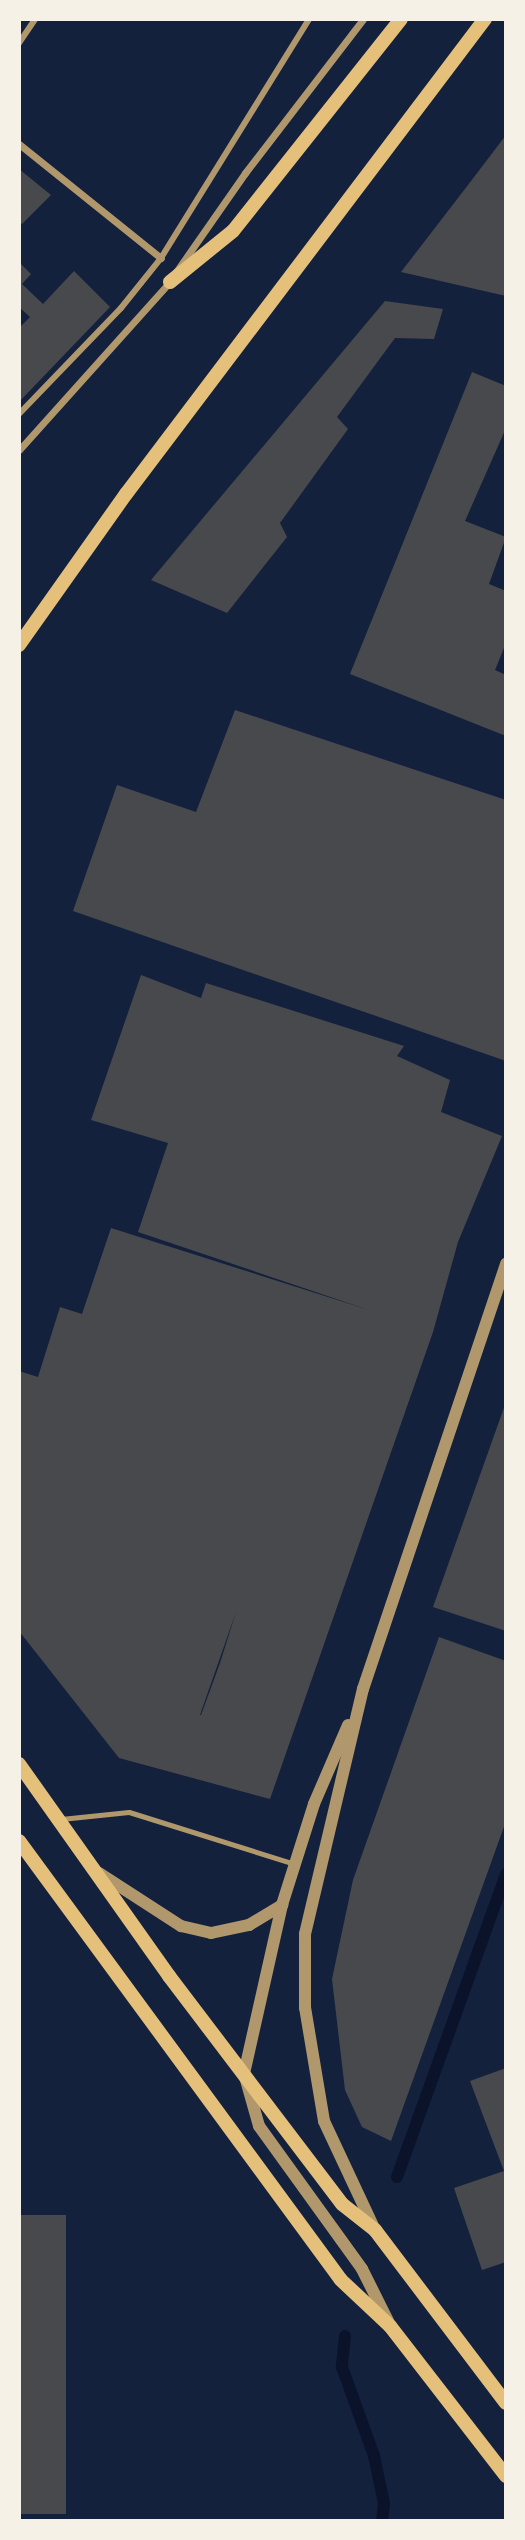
<!DOCTYPE html>
<style>
body{margin:0}
#map{position:relative;width:525px;height:2540px;overflow:hidden;background:#14213d;font-family:Figtree,sans-serif}
div>[style]{position:absolute}
[style*='--x']{left:calc(var(--x)*1px);top:calc(var(--y)*1px);width:calc(var(--w)*1px);rotate:calc(var(--a)*1deg)}
.stream>*{height:12px;margin:-6px;padding:0 6px;transform-origin:6px;border-radius:6px;background:#0b132b}
.building>*{inset:0;background:#48494c;transform-origin:0 0}
.service>*{height:5px;margin:-2.5px;padding:0 2.5px;transform-origin:2.5px;border-radius:2.5px;background:#b1986c}
.pedestrian>*{height:6px;margin:-3px;padding:0 3px;transform-origin:3px;border-radius:3px;background:#b1986c}
.minor>*{height:7px;margin:-3.5px;padding:0 3.5px;transform-origin:3.5px;border-radius:3.5px;background:#b1986c}
.tertiary>*{height:12px;margin:-6px;padding:0 6px;transform-origin:6px;border-radius:6px;background:#b1986c}
.secondary>*{height:14px;margin:-7px;padding:0 7px;transform-origin:7px;border-radius:7px;background:#e5c07b}
span{translate:-50% -50%;white-space:nowrap;text-align:center;line-height:1.15;-webkit-text-stroke:5px #f6f1e7;paint-order:stroke}
.frame{position:absolute;inset:0;border:21px solid #f6f1e7;pointer-events:none}
</style>
<div id="map">
<div class="stream">
<i style="--x:397;--y:2177;--w:322;--a:-70.2"></i>
<i style="--x:345;--y:2336;--w:31;--a:96"></i>
<i style="--x:342;--y:2367;--w:95;--a:70.2"></i>
<i style="--x:374;--y:2456;--w:48;--a:78"></i>
<i style="--x:384;--y:2503;--w:18;--a:96"></i>
</div>
<div class="building">
<i style="clip-path:polygon(506px 135px,506px 296px,401px 272px,468px 185px)"></i>
<i style="clip-path:polygon(19px 169px,51px 195px,22px 224px,19px 221px)"></i>
<i style="clip-path:polygon(21px 264px,31px 274px,22px 284px,43px 304px,74px 271px,110px 307px,19px 402px,19px 328px,30px 317px,19px 307px)"></i>
<i style="clip-path:polygon(385px 301px,443px 309px,434px 339px,395px 338px,337px 417px,348px 429px,280px 523px,287px 537px,227px 613px,151px 580px)"></i>
<i style="clip-path:polygon(472px 372px,506px 386px,506px 428px,465px 521px,506px 537px,489px 584px,506px 591px,506px 643px,495px 670px,506px 675px,506px 736px,350px 674px)"></i>
<i style="clip-path:polygon(235px 710px,506px 800px,506px 1061px,73px 911px,117px 785px,196px 812px)"></i>
<i style="clip-path:polygon(evenodd,141px 975px,201px 998px,206px 983px,404px 1046px,397px 1056px,450px 1080px,441px 1112px,502px 1136px,458px 1242px,433px 1332px,270px 1799px,119px 1758px,19px 1631px,19px 1371px,38px 1377px,60px 1307px,82px 1314px,111px 1228px,369px 1310px,138px 1232px,168px 1143px,91px 1120px,141px 975px,236px 1612px,220px 1663px,201px 1715px,200px 1715px,236px 1612px)"></i>
<i style="clip-path:polygon(506px 1402px,506px 1631px,433px 1607px)"></i>
<i style="clip-path:polygon(439px 1637px,506px 1661px,506px 1821px,391px 2141px,362px 2127px,345px 2090px,332px 1979px,353px 1880px)"></i>
<i style="clip-path:polygon(506px 2068px,506px 2262px,482px 2270px,454px 2188px,504px 2171px,470px 2081px)"></i>
<i style="left:66px;top:2215px;width:299px;height:47px;rotate:90deg"></i>
</div>
<div class="service">
<i style="--x:61;--y:1819;--w:68;--a:-5.9"></i>
<i style="--x:129;--y:1812;--w:174;--a:17.4"></i>
</div>
<div class="pedestrian">
<i style="--x:19;--y:43;--w:29;--a:-56"></i>
<i style="--x:19;--y:414;--w:147;--a:-46.1"></i>
<i style="--x:121;--y:308;--w:64;--a:-51.3"></i>
<i style="--x:161;--y:258;--w:281;--a:-58.2"></i>
</div>
<div class="minor">
<i style="--x:19;--y:144;--w:182;--a:38.8"></i>
<i style="--x:176;--y:272;--w:121;--a:-55.1"></i>
<i style="--x:245;--y:173;--w:194;--a:-52.5"></i>
<i style="--x:19;--y:450;--w:226;--a:-48.1"></i>
</div>
<div class="tertiary">
<i style="--x:348;--y:1725;--w:86;--a:113.3"></i>
<i style="--x:314;--y:1804;--w:106;--a:107.6"></i>
<i style="--x:282;--y:1905;--w:172;--a:102.7"></i>
<i style="--x:244;--y:2073;--w:55;--a:74.2"></i>
<i style="--x:259;--y:2126;--w:176;--a:54.2"></i>
<i style="--x:362;--y:2269;--w:58;--a:63.4"></i>
<i style="--x:99;--y:1873;--w:98;--a:32.9"></i>
<i style="--x:181;--y:1926;--w:31;--a:13"></i>
<i style="--x:211;--y:1933;--w:39;--a:-12"></i>
<i style="--x:249;--y:1925;--w:39;--a:-31"></i>
<i style="--x:375;--y:2230;--w:120;--a:-115.1"></i>
<i style="--x:324;--y:2121;--w:115;--a:-99.5"></i>
<i style="--x:305;--y:2008;--w:74;--a:-90"></i>
<i style="--x:305;--y:1934;--w:252;--a:-76.7"></i>
<i style="--x:363;--y:1689;--w:449;--a:-71.4"></i>
</div>
<div class="secondary">
<i style="--x:170;--y:282;--w:81;--a:-39"></i>
<i style="--x:233;--y:231;--w:270;--a:-51.6"></i>
<i style="--x:19;--y:645;--w:185;--a:-54.7"></i>
<i style="--x:126;--y:494;--w:595;--a:-52.92"></i>
<i style="--x:19;--y:1764;--w:260;--a:54.7"></i>
<i style="--x:169;--y:1976;--w:286;--a:52.8"></i>
<i style="--x:342;--y:2204;--w:42;--a:38.2"></i>
<i style="--x:375;--y:2230;--w:217;--a:52.9"></i>
<i style="--x:19;--y:1841;--w:544;--a:53.74"></i>
<i style="--x:341;--y:2280;--w:67;--a:43.2"></i>
<i style="--x:390;--y:2326;--w:190;--a:52.3"></i>
</div>
<div class="frame"></div>
</div>
